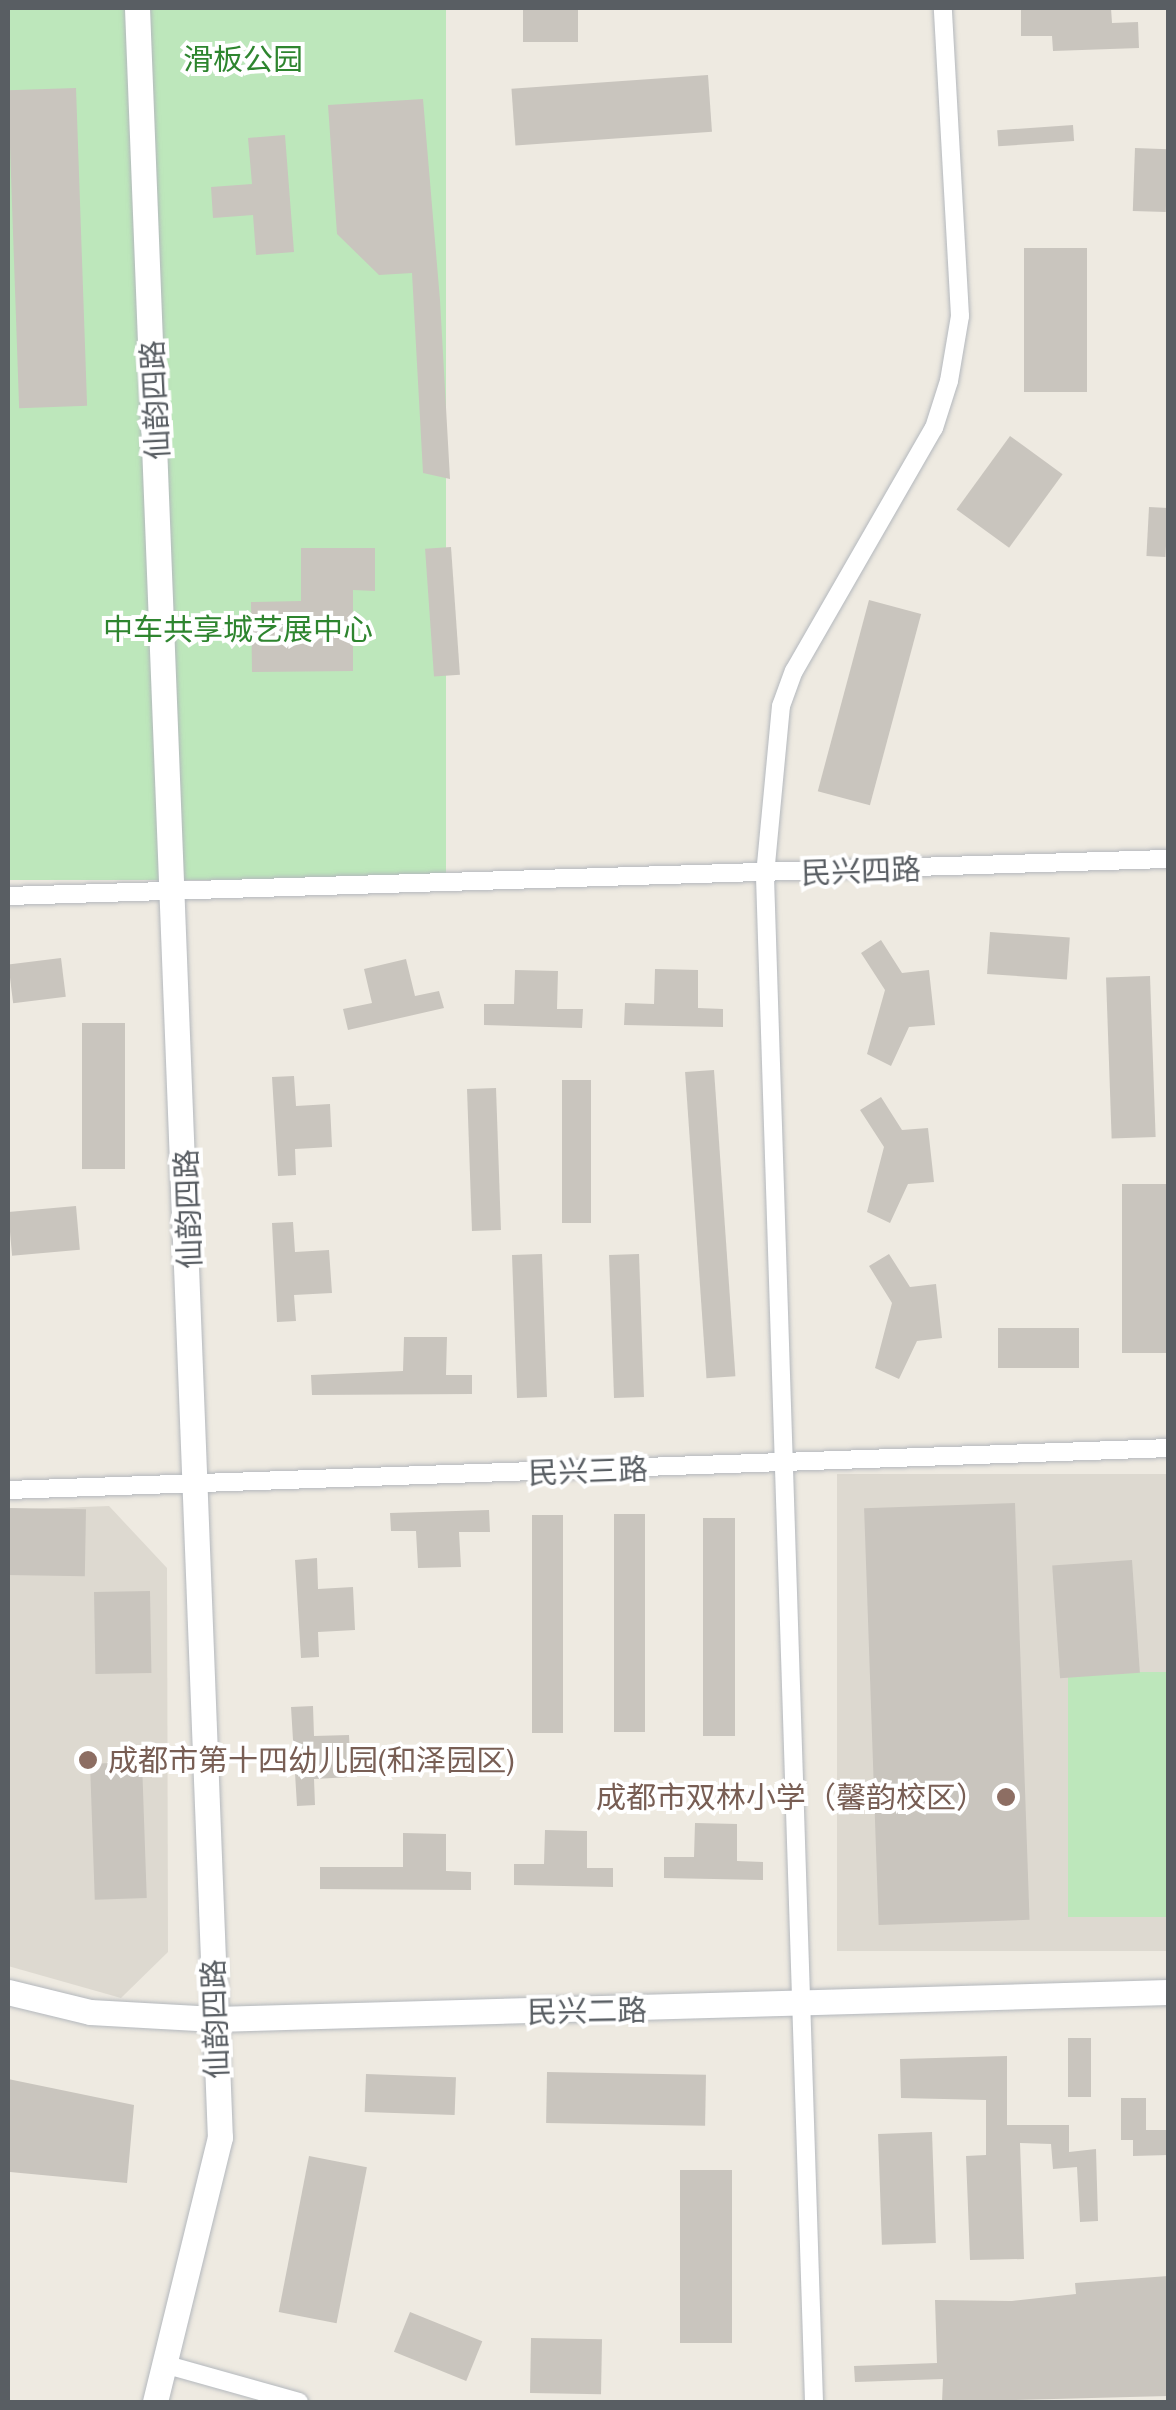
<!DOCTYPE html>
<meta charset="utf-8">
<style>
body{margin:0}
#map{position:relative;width:1176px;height:2410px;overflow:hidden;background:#eeeae1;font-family:"Archivo Narrow","Noto Sans SC",sans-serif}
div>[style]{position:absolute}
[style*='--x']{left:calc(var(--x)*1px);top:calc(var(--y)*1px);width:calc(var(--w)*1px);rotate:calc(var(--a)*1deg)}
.education>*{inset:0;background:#ddd9d0;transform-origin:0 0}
.green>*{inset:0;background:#bde7bb;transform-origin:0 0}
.building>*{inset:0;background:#c9c5be;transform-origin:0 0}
.roads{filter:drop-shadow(0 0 2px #b4b8bd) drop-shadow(0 0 2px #b4b8bd)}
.street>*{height:18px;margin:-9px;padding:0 9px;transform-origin:9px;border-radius:9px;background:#fff}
.secondary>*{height:25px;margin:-12.5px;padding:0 12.5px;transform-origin:12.5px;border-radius:12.5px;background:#fff}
.dots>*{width:28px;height:28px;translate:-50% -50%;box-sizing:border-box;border:5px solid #fff;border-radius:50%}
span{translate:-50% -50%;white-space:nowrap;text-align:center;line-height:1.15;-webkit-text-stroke:8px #fff;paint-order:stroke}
.park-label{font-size:30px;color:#2e852f}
.street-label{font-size:30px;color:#595e63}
.education-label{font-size:30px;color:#785e54}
.left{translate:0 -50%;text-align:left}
.right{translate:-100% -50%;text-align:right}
.frame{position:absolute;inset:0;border:10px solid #595e63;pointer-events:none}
</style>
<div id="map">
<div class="education">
<i style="left:1168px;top:1474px;width:477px;height:331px;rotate:90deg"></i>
<i style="clip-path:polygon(109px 1506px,167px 1568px,168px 1952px,121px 1998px,8px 1966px,8px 1510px)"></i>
</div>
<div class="green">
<i style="left:8px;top:8px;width:438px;height:872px"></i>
<i style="left:1168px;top:1672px;width:245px;height:100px;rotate:90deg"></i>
</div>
<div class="building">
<i style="left:523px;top:8px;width:55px;height:34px"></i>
<i style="clip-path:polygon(1021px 8px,1111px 8px,1112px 23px,1138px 22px,1139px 48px,1053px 51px,1052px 36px,1021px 36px)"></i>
<i style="left:708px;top:75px;width:57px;height:197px;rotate:86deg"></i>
<i style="left:76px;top:88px;width:318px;height:68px;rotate:88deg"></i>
<i style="clip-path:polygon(423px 99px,440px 300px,450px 479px,423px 473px,412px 273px,379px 275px,337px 234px,328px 105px)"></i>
<i style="left:1073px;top:125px;width:16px;height:76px;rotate:86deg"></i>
<i style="clip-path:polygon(285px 135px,294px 252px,256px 255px,253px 215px,213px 218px,211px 187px,252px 184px,248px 138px)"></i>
<i style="left:1135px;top:148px;width:33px;height:63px;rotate:2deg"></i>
<i style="left:1024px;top:248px;width:63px;height:144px"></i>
<i style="left:1010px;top:436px;width:65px;height:91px;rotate:36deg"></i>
<i style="left:1149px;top:507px;width:19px;height:49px;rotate:3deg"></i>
<i style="left:451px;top:547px;width:128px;height:26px;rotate:86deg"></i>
<i style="clip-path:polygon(301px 548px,375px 548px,375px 591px,353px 590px,353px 671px,252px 672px,251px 602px,301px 601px)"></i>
<i style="left:869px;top:600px;width:54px;height:198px;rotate:15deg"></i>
<i style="left:990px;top:932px;width:80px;height:42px;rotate:4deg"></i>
<i style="clip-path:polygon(881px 940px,902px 973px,929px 970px,935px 1025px,909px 1027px,891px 1066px,867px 1054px,885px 990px,861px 953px)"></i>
<i style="left:61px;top:958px;width:39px;height:53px;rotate:83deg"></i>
<i style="clip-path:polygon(406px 959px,415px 996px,439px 991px,444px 1008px,348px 1030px,343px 1009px,372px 1003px,364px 969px)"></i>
<i style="clip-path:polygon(655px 969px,698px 970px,698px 1008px,723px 1009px,723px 1027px,624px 1025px,625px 1003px,654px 1004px)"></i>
<i style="clip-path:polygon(515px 970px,558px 971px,557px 1009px,583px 1009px,582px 1028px,484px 1025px,484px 1004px,514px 1004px)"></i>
<i style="left:1150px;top:976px;width:161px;height:44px;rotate:88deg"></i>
<i style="left:82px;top:1023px;width:43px;height:146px"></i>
<i style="left:714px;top:1070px;width:307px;height:29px;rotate:86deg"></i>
<i style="clip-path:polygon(294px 1076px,296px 1106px,330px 1104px,332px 1147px,295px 1149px,296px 1175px,278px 1176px,272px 1077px)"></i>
<i style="left:562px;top:1080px;width:29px;height:143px"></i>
<i style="left:496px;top:1088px;width:142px;height:29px;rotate:88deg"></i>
<i style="clip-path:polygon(881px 1097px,902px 1130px,928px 1128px,934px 1182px,908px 1184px,890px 1223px,867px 1212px,884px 1147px,860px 1110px)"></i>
<i style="left:1122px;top:1184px;width:46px;height:169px"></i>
<i style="left:76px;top:1206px;width:44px;height:68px;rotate:85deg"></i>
<i style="clip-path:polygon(293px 1222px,295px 1252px,329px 1250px,332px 1293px,294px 1295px,296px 1321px,277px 1322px,272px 1223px)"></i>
<i style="left:542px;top:1254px;width:143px;height:30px;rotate:88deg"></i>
<i style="left:639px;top:1254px;width:143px;height:30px;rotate:88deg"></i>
<i style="clip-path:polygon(889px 1254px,910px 1287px,936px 1284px,942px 1338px,917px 1341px,899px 1379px,875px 1368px,892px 1303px,869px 1266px)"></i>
<i style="left:1079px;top:1328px;width:40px;height:81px;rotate:90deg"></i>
<i style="clip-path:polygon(404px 1337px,447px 1337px,446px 1375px,472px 1375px,472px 1394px,312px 1395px,311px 1375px,403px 1371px)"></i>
<i style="left:1015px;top:1503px;width:417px;height:151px;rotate:88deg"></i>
<i style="left:8px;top:1508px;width:78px;height:67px;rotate:1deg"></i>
<i style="clip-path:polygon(489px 1510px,490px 1532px,459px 1532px,461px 1567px,418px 1568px,416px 1531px,391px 1531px,390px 1513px)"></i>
<i style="left:614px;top:1514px;width:31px;height:218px"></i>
<i style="left:532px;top:1515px;width:31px;height:218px"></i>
<i style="left:703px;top:1518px;width:32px;height:218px"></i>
<i style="clip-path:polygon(317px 1558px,318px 1589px,353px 1587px,355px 1630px,318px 1632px,319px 1657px,301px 1658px,295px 1560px)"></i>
<i style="left:1132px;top:1560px;width:113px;height:80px;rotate:86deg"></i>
<i style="left:150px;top:1591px;width:82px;height:56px;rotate:89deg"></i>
<i style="clip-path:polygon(313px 1706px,314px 1736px,349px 1735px,351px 1777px,314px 1779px,315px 1805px,297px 1806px,291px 1707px)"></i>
<i style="left:142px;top:1762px;width:136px;height:52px;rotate:88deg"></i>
<i style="clip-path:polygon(695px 1823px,737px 1824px,737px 1861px,763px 1862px,763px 1880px,664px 1878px,664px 1857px,694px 1857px)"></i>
<i style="clip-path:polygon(545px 1830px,587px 1831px,587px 1868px,613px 1868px,613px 1887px,514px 1885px,514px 1864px,544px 1864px)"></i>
<i style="clip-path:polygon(403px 1833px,446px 1834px,446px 1871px,471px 1872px,471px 1890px,320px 1889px,320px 1867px,403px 1867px)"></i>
<i style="left:1068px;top:2038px;width:23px;height:59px"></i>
<i style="clip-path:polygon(1007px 2056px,1007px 2125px,1069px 2125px,1069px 2152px,1096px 2149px,1098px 2221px,1080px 2222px,1077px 2167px,1053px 2169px,1051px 2144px,1020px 2143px,1024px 2259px,970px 2260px,966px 2156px,986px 2155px,986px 2100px,901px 2098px,900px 2059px)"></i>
<i style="left:547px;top:2072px;width:159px;height:51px;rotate:1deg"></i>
<i style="left:366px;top:2074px;width:90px;height:38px;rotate:2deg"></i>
<i style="clip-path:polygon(8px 2079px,134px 2105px,127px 2183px,10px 2172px)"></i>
<i style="clip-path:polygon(1121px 2098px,1146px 2098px,1146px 2130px,1168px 2130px,1168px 2155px,1133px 2156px,1133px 2140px,1121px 2140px)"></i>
<i style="left:932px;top:2132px;width:111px;height:54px;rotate:88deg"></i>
<i style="left:309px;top:2156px;width:59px;height:159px;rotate:11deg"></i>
<i style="left:680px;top:2170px;width:52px;height:173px"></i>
<i style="clip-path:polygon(1168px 2276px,1168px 2396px,942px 2402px,943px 2379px,855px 2382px,854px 2366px,937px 2363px,935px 2300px,1012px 2301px,1076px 2294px,1075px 2283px)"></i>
<i style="left:410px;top:2312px;width:78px;height:43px;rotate:22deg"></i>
<i style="left:531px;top:2338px;width:71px;height:55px;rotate:1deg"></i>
</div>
<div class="roads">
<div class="street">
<i style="--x:8;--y:896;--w:1161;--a:-1.83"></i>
<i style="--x:8;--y:1490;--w:1161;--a:-2.07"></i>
<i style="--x:171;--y:2366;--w:133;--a:15.7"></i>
<i style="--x:814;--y:2402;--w:1528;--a:-91.84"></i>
<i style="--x:765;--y:875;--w:170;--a:-84.6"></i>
<i style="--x:781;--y:706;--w:37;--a:-70"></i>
<i style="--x:794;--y:671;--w:280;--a:-60.1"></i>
<i style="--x:934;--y:428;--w:49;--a:-72.3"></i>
<i style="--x:949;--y:381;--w:66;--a:-80.4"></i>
<i style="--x:960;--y:316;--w:308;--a:-93.2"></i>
</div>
<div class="secondary">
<i style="--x:137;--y:8;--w:2131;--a:87.77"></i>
<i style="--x:220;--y:2137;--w:273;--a:103.8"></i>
<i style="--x:8;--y:1992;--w:84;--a:13.7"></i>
<i style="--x:90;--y:2012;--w:125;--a:3.2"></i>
<i style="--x:215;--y:2019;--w:953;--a:-1.62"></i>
</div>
</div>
<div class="dots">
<i style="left:88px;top:1760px;background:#8d6e63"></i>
<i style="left:1006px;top:1797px;background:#8d6e63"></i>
</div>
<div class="park-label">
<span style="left:243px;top:59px">滑板公园</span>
<span style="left:238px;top:629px">中车共享城艺展中心</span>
</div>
<div class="street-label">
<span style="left:155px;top:400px;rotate:-93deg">仙韵四路</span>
<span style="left:861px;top:871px;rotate:-2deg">民兴四路</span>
<span style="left:188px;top:1209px;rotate:-92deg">仙韵四路</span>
<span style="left:588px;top:1471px;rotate:-2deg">民兴三路</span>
<span style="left:587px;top:2011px;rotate:-1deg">民兴二路</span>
<span style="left:215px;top:2019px;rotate:-92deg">仙韵四路</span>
</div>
<div class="education-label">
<span class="left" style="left:108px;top:1760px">成都市第十四幼儿园(和泽园区)</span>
<span class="right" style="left:986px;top:1797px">成都市双林小学（馨韵校区）</span>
</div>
<div class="frame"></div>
</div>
